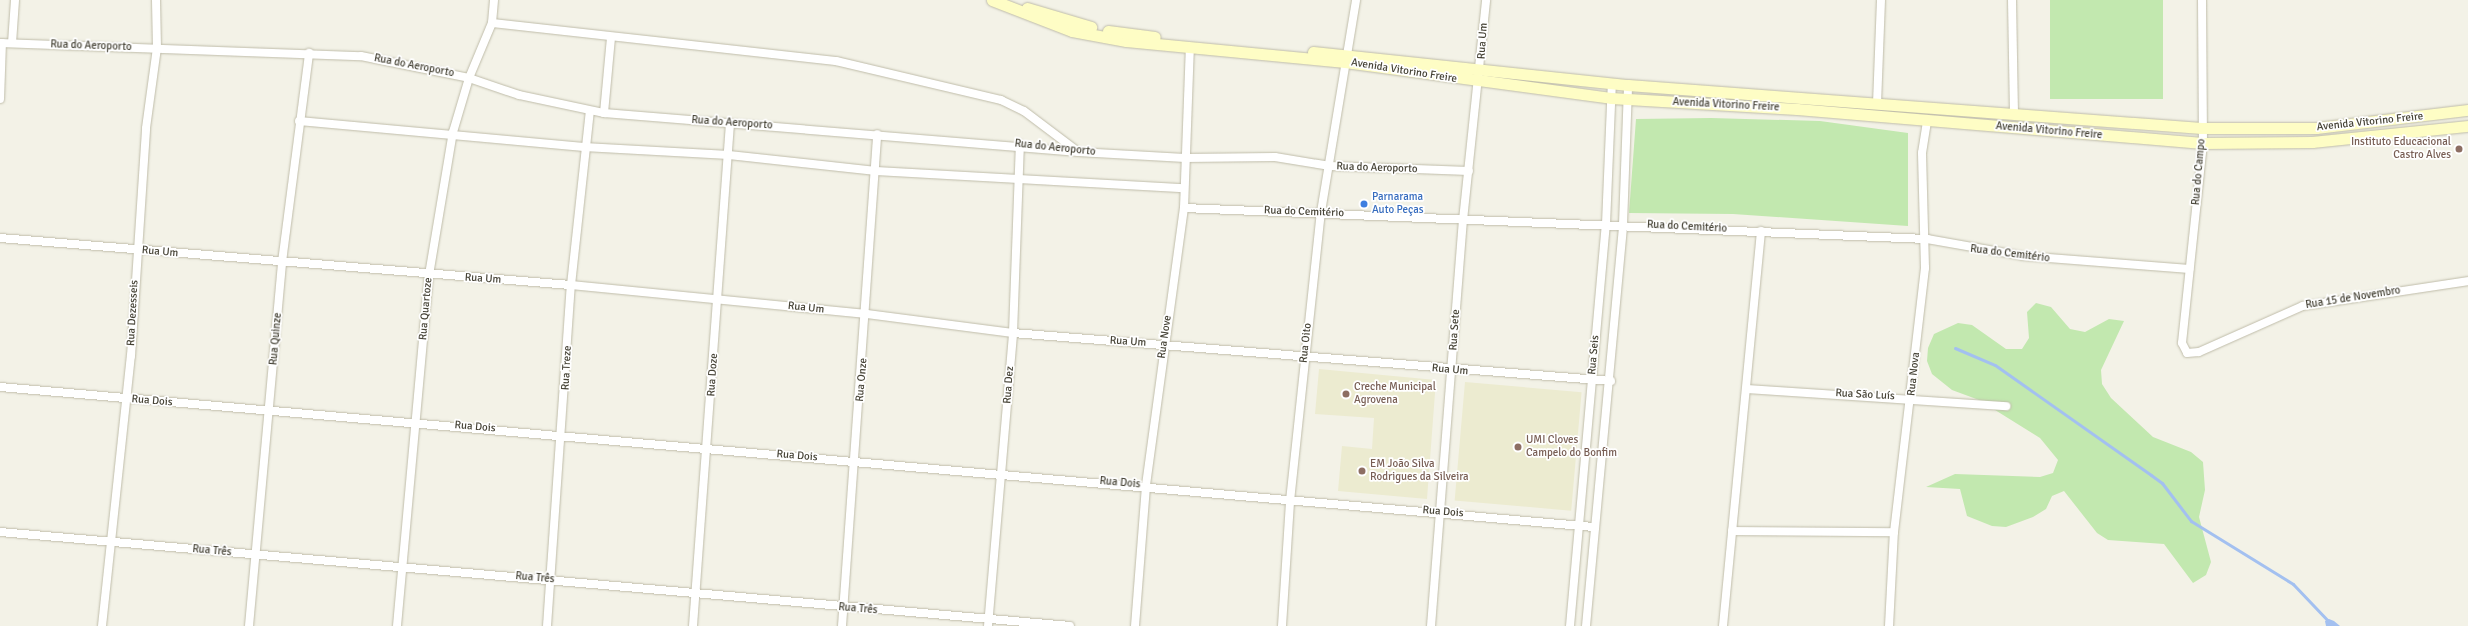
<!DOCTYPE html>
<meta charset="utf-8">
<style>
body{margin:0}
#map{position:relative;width:2468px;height:626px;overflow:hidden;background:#f3f2e7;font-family:Signika,sans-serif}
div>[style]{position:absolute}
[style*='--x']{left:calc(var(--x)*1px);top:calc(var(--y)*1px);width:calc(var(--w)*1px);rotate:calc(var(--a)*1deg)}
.education>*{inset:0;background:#ecebd0;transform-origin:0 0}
.green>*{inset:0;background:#c2e8af;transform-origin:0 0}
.water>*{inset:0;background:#a3c0f0}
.stream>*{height:3px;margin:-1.5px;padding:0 1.5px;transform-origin:1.5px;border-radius:1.5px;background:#a3c0f0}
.roads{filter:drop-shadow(0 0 1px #bfbca9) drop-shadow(0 0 1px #bfbca9)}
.street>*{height:8px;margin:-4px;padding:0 4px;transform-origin:4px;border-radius:4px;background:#fff}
.secondary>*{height:11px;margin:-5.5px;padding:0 5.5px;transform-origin:5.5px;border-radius:5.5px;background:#fefdc5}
.dots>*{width:11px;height:11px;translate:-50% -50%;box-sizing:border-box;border:2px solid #fff;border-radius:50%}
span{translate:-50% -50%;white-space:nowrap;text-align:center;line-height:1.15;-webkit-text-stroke:3.5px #fff;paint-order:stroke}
.street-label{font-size:11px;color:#464336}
.education-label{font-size:11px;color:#785e54}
.right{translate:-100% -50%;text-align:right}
.left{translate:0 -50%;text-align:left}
.shop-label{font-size:11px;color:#366cbe}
</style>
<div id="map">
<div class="education">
<i style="clip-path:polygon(1319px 369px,1436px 380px,1427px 499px,1338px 491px,1342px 446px,1372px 449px,1374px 418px,1315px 414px)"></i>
<i style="left:1465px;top:382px;width:117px;height:119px;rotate:5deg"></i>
</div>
<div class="green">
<i style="left:2050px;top:0;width:113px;height:99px"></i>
<i style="clip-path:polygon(1711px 118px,1820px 121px,1908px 133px,1908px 226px,1733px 214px,1629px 213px,1636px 119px)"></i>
<i style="clip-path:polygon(2036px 303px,2051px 307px,2070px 329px,2085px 332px,2109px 319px,2124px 321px,2101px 370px,2102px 384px,2111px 398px,2153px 437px,2191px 452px,2203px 462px,2205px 490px,2199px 517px,2211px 562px,2206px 575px,2193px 583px,2164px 544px,2108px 540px,2097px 533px,2064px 491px,2052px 496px,2046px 509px,2033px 517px,2006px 527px,1992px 526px,1967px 516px,1960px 489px,1926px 487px,1955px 474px,2040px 477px,2053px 473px,2058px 460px,2040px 438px,1979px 400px,1952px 390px,1932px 374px,1927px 361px,1928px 348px,1934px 334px,1958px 323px,1972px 325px,2006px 349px,2022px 349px,2029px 338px,2027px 312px)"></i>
</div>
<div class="water">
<i style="clip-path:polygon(2329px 619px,2334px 621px,2340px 626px,2326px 626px,2325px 621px)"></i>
</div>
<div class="stream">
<i style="--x:1955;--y:348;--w:43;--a:23"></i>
<i style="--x:1995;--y:365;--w:191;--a:35.2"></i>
<i style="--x:2151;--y:475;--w:14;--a:36"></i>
<i style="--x:2162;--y:483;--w:48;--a:52.7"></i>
<i style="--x:2191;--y:521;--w:120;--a:31.7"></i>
<i style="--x:2293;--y:584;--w:58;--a:46.4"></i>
</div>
<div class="roads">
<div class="street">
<i style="--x:2012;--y:0;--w:112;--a:89"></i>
<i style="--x:2202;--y:0;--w:143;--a:89.6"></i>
<i style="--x:2203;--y:143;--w:201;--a:96"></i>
<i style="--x:2182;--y:343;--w:11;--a:63"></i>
<i style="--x:2187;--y:353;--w:12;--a:-5"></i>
<i style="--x:2199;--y:352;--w:114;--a:-23.9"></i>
<i style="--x:2303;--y:306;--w:167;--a:-8.6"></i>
<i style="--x:492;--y:23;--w:346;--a:6.3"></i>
<i style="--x:836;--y:61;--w:170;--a:13.3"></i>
<i style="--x:1001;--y:100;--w:25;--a:26"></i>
<i style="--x:1024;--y:111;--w:66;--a:37"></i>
<i style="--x:0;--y:43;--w:361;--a:2.1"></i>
<i style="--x:361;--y:56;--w:110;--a:11.5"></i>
<i style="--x:469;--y:78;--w:53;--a:18.8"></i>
<i style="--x:519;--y:95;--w:87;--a:12"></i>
<i style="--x:604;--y:113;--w:476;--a:4.7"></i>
<i style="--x:1078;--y:152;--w:107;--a:3.2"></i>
<i style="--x:1185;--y:158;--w:90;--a:-0.6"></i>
<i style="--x:1275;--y:157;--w:56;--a:9.3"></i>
<i style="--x:1330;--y:166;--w:139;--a:2.1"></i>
<i style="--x:12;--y:43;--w:43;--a:-86"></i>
<i style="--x:0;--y:99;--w:56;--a:-88"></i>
<i style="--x:1877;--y:104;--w:104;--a:-87.8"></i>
<i style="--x:604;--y:113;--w:75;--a:-84.7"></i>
<i style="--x:299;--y:121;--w:286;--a:5.2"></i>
<i style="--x:584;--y:147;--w:145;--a:3.2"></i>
<i style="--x:729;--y:155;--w:148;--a:6.2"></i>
<i style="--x:876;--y:171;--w:308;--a:3.2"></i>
<i style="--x:1184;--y:208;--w:744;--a:2.39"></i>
<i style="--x:1927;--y:239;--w:97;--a:10"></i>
<i style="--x:2023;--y:256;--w:167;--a:4.5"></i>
<i style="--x:0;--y:238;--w:573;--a:4.71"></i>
<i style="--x:571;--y:285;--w:297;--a:5.6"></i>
<i style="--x:867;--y:314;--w:147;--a:7.4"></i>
<i style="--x:1013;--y:333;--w:600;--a:4.59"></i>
<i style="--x:0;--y:387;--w:1601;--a:5.02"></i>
<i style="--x:1747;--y:389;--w:260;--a:3.8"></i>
<i style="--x:1732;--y:531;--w:162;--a:0.4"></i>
<i style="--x:0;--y:532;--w:1074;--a:5.02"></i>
<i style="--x:102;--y:626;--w:272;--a:-83.9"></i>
<i style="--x:131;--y:356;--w:228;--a:-86.2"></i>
<i style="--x:146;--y:128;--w:81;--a:-82.2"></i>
<i style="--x:157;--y:48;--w:48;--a:-91.2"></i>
<i style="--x:249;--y:626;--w:365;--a:-84.8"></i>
<i style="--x:282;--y:262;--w:211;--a:-82.6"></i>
<i style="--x:397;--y:626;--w:352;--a:-84.8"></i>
<i style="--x:429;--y:275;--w:145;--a:-80.5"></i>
<i style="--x:453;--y:132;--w:56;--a:-73.5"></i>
<i style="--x:469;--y:78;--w:60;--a:-67.3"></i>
<i style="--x:492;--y:23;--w:23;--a:-85"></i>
<i style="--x:547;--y:626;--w:342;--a:-86"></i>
<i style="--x:571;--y:285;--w:175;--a:-83.8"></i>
<i style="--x:693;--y:626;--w:504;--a:-85.79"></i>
<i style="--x:842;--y:626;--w:493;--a:-85.9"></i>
<i style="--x:988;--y:626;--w:294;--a:-85.1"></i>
<i style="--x:1013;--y:333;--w:189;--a:-87.9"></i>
<i style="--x:1135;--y:626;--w:141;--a:-85.5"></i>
<i style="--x:1146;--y:485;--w:280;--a:-82.2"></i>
<i style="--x:1184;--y:208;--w:160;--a:-87.9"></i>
<i style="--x:1282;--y:626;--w:125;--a:-86.3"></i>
<i style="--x:1290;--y:501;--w:291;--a:-83.9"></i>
<i style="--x:1321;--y:212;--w:215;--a:-80.6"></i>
<i style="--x:1431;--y:626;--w:407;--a:-85.5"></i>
<i style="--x:1463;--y:220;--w:221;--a:-84"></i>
<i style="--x:1570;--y:626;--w:404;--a:-84.9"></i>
<i style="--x:1606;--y:224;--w:141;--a:-87.6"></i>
<i style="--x:1586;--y:626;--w:404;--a:-84.7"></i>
<i style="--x:1623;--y:224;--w:139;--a:-87.9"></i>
<i style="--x:1723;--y:626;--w:397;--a:-84.5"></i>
<i style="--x:1889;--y:626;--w:94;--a:-87"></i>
<i style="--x:1894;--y:532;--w:266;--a:-83.3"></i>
<i style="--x:1925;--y:268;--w:115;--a:-91.5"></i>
<i style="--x:1922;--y:153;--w:31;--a:-81"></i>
</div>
<div class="secondary">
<i style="--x:992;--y:0;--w:86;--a:21.2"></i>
<i style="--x:1072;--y:31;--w:55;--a:10.5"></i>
<i style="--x:1126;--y:41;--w:220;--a:5.5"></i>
<i style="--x:1345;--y:62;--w:268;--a:7.7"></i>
<i style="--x:1611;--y:98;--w:186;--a:3.4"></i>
<i style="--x:1797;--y:109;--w:407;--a:4.8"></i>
<i style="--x:2203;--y:143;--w:109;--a:-0.5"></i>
<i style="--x:2312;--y:142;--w:157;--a:-5.9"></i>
<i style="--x:1027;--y:8;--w:67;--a:16.5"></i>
<i style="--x:1108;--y:31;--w:47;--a:7.3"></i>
<i style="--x:1313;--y:52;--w:317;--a:6"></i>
<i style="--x:1628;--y:85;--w:575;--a:4.29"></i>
<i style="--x:2201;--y:128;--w:115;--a:0"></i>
<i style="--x:2316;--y:128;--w:153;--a:-6.8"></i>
</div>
</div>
<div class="dots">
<i style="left:2459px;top:149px;background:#8d6e63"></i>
<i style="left:1364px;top:204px;background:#3f7fe0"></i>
<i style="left:1346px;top:394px;background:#8d6e63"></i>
<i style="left:1518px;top:447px;background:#8d6e63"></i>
<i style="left:1362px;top:471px;background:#8d6e63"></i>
</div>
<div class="street-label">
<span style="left:1483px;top:41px;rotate:-86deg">Rua Um</span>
<span style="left:91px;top:46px;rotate:2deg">Rua do Aeroporto</span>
<span style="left:414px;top:66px;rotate:11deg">Rua do Aeroporto</span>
<span style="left:1404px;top:71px;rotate:9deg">Avenida Vitorino Freire</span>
<span style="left:1726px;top:105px;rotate:3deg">Avenida Vitorino Freire</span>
<span style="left:2370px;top:122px;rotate:-6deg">Avenida Vitorino Freire</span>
<span style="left:732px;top:123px;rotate:4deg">Rua do Aeroporto</span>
<span style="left:2049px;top:131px;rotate:5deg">Avenida Vitorino Freire</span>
<span style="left:1055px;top:148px;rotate:6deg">Rua do Aeroporto</span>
<span style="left:1377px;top:168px;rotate:2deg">Rua do Aeroporto</span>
<span style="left:2199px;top:172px;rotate:-85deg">Rua do Campo</span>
<span style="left:1304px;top:212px;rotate:2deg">Rua do Cemitério</span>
<span style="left:1687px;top:227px;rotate:3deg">Rua do Cemitério</span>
<span style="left:160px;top:252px;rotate:5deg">Rua Um</span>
<span style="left:2010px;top:254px;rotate:7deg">Rua do Cemitério</span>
<span style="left:483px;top:279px;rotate:4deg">Rua Um</span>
<span style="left:2353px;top:298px;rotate:-9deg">Rua 15 de Novembro</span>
<span style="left:806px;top:308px;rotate:6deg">Rua Um</span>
<span style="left:426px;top:309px;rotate:-85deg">Rua Quartoze</span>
<span style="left:133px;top:313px;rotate:-87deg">Rua Dezesseis</span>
<span style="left:1455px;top:330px;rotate:-86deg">Rua Sete</span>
<span style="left:1165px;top:337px;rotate:-82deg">Rua Nove</span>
<span style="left:276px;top:339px;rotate:-85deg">Rua Quinze</span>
<span style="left:1128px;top:342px;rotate:4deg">Rua Um</span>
<span style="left:1306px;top:343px;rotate:-84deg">Rua Oito</span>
<span style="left:1594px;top:355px;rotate:-85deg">Rua Seis</span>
<span style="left:567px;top:368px;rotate:-87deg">Rua Treze</span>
<span style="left:1450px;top:370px;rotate:5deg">Rua Um</span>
<span style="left:1914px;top:374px;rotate:-84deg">Rua Nova</span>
<span style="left:713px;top:375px;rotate:-86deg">Rua Doze</span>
<span style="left:862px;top:380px;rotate:-85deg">Rua Onze</span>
<span style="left:1009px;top:385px;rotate:-86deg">Rua Dez</span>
<span style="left:1865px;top:395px;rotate:3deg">Rua São Luís</span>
<span style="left:152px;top:401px;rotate:5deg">Rua Dois</span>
<span style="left:475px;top:427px;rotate:5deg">Rua Dois</span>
<span style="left:797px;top:456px;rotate:5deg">Rua Dois</span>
<span style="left:1120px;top:483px;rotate:5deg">Rua Dois</span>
<span style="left:1443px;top:512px;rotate:5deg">Rua Dois</span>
<span style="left:212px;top:551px;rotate:5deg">Rua Três</span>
<span style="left:535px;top:578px;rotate:5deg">Rua Três</span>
<span style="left:858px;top:609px;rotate:5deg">Rua Três</span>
</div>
<div class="education-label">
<span class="right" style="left:2451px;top:149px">Instituto Educacional<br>Castro Alves</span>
<span class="left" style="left:1354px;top:394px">Creche Municipal<br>Agrovena</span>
<span class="left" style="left:1526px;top:447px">UMI Cloves<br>Campelo do Bonfim</span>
<span class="left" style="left:1370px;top:471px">EM João Silva<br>Rodrigues da Silveira</span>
</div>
<div class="shop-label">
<span class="left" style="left:1372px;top:204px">Parnarama<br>Auto Peças</span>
</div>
</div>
